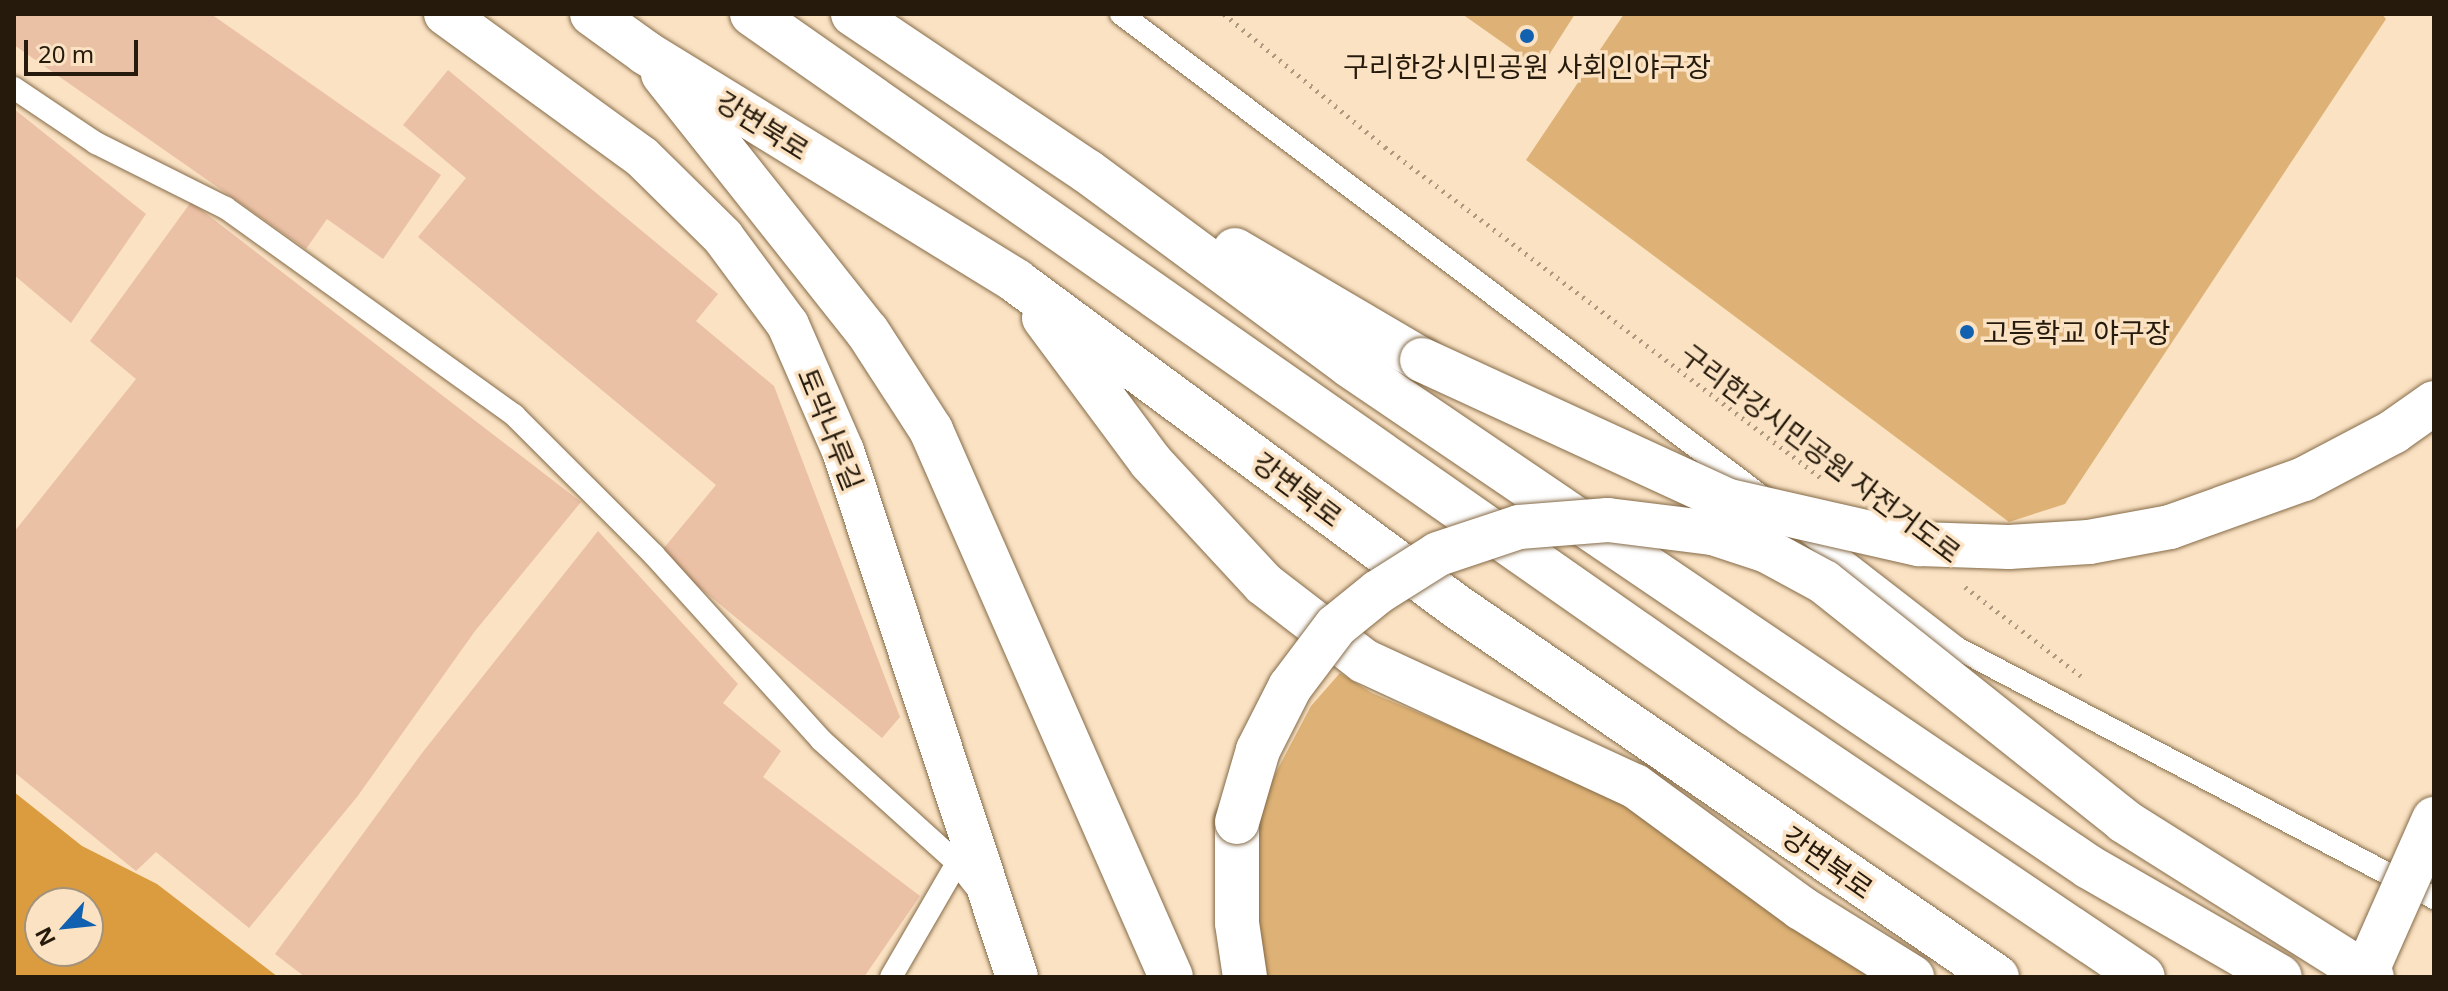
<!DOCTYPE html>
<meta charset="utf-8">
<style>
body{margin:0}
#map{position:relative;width:2448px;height:991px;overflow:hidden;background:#fae2c3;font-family:"Noto Sans","Noto Sans KR",sans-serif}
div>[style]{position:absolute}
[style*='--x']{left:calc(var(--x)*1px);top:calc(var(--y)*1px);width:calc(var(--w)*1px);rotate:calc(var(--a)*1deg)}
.green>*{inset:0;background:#deb276}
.forest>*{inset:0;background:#db9c3f}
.building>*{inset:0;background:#ebc1a6}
.path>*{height:5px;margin-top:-2.5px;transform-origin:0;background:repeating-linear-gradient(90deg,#ac9980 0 2px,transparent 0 8px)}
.roads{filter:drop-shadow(0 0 2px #856b48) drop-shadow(0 0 2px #856b48)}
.service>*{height:22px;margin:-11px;padding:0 11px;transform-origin:11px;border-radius:11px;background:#fff}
.minor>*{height:42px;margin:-21px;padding:0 21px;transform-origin:21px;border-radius:21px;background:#fff}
.trunk>*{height:44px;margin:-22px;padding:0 22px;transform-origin:22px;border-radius:22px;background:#fff}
.bridges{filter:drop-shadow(0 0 2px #856b48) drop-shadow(0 0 2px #856b48)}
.primary-bridge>*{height:44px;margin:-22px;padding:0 22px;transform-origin:22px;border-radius:22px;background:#fff}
.trunk-bridge>*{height:44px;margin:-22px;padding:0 22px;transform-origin:22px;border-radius:22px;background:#fff}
.dots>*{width:22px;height:22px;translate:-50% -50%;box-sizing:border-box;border:4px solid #fae2c3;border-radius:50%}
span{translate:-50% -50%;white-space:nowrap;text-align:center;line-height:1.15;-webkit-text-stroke:7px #fae2c3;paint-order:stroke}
.poi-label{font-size:28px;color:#251a0c}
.left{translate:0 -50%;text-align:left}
.street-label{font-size:28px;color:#251a0c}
.frame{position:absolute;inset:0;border:16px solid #251a0c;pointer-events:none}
.north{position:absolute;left:24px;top:887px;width:80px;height:80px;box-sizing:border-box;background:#fae2c3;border:2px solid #a5927a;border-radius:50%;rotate:243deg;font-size:22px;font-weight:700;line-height:32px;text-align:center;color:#251a0c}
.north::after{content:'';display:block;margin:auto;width:28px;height:36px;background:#1261b0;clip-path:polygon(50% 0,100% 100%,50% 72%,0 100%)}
.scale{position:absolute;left:24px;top:40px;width:114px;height:36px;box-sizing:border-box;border:4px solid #251a0c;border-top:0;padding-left:10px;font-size:24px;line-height:28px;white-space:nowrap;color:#251a0c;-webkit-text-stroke:6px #fae2c3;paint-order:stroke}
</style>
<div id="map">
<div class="green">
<i style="clip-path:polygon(1462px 14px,1575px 14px,1547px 58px,1533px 64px)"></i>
<i style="clip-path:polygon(1624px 14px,2382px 14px,2386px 19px,2065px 504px,2009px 522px,1526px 160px)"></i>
<i style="clip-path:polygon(1340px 673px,1372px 693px,1604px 791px,1885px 977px,1253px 977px,1242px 898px,1262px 799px,1311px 706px)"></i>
</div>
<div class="forest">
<i style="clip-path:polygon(evenodd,14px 792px,82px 846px,157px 884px,278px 977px,14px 977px,14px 792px,40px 903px,88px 903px,88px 951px,40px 951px,40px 903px)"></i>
</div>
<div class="building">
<i style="clip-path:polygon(14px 14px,211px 14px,441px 175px,383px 259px,327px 219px,306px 249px,14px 45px)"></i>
<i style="clip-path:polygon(448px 70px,718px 294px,696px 321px,774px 386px,900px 717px,882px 738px,659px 554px,716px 485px,418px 237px,466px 178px,403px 125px)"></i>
<i style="clip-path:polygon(14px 109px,146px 214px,71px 323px,14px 275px)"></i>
<i style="clip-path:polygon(191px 202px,581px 502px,475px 631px,357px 797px,249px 928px,156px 852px,136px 871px,14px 772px,14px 532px,136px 379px,90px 341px)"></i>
<i style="clip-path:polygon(598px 531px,738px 684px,723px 703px,781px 751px,763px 777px,920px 896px,864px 977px,305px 977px,275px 954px,422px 753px)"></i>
</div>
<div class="path">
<i style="--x:1224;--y:14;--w:209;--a:39.6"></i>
<i style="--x:1385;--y:147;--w:546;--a:37.18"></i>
<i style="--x:1965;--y:587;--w:146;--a:37.5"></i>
</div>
<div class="roads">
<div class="service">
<i style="--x:1121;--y:14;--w:806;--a:36.98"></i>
<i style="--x:14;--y:88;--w:99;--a:33.9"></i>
<i style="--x:96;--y:143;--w:145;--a:26.6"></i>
<i style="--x:226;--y:208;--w:355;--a:35.7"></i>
<i style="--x:514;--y:415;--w:198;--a:45"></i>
<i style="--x:654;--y:555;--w:249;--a:47.9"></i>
<i style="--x:821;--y:740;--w:183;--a:42.1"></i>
<i style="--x:957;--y:863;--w:29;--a:52"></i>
<i style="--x:1802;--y:528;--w:196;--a:37.7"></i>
<i style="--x:1957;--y:648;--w:539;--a:27.66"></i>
<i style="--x:891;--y:977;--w:132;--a:-59.9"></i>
</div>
<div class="minor">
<i style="--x:445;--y:14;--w:243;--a:36"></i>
<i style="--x:642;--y:157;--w:114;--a:44.6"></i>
<i style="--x:723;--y:237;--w:109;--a:53.5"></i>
<i style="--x:788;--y:325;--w:137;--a:66.4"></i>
<i style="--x:843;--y:451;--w:554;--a:71.7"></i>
</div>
<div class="trunk">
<i style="--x:592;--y:14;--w:67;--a:35.8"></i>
<i style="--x:646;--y:53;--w:435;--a:31.6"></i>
<i style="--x:1016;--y:281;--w:547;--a:36.45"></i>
<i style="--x:1456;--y:606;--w:656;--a:34.44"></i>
<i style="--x:752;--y:14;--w:1221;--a:34.97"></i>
<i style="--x:1753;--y:714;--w:470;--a:34"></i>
<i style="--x:853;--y:14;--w:282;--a:33.9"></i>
<i style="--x:1087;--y:171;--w:326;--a:36.5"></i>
<i style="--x:1349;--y:365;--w:894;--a:34.15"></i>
<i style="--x:2089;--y:867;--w:220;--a:29.9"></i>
<i style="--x:663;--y:74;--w:328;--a:51.6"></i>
<i style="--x:867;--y:331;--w:118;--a:57.1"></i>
<i style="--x:931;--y:430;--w:597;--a:66.31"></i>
<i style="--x:1235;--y:250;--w:217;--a:30.5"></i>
<i style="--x:1044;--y:318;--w:179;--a:53.4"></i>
<i style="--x:1151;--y:462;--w:166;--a:47.2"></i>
<i style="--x:1264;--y:584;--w:126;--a:37.6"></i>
<i style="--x:1364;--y:661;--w:298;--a:24.8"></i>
<i style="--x:1635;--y:786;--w:206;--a:36.3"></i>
<i style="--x:1801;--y:908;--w:131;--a:31.9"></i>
<i style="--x:1237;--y:822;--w:101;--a:90"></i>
<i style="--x:1237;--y:923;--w:55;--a:81.6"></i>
</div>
</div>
<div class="bridges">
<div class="primary-bridge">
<i style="--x:2364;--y:977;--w:173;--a:-66.1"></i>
</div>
<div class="trunk-bridge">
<i style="--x:1422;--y:360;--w:338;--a:24.7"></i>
<i style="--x:1729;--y:501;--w:195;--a:12.8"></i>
<i style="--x:1919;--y:544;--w:90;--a:1.9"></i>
<i style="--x:2009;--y:547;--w:80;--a:-3.6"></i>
<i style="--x:2089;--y:542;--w:82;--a:-10.5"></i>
<i style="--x:2170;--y:527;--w:142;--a:-19.7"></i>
<i style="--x:2304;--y:479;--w:101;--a:-27.8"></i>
<i style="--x:2393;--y:432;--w:50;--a:-35.3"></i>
<i style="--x:1237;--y:822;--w:75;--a:-73.7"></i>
<i style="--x:1258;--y:750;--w:71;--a:-63.1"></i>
<i style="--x:1290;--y:687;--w:76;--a:-53"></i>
<i style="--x:1336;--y:626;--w:54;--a:-39"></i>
<i style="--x:1378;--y:592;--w:71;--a:-32.3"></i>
<i style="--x:1438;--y:554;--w:85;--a:-18.4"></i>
<i style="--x:1519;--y:527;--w:89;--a:-4.5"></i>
<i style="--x:1608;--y:520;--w:106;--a:7.1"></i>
<i style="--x:1713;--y:533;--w:57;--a:18.4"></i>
<i style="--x:1767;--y:551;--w:65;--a:28.5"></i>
<i style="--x:1824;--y:582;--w:384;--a:38.5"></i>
<i style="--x:2124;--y:821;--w:293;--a:32.2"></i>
</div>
</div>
<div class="dots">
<i style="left:1527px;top:36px;background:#1261b0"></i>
<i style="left:1967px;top:332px;background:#1261b0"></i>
</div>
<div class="poi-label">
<span style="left:1527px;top:66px">구리한강시민공원 사회인야구장</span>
<span class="left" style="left:1983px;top:332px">고등학교 야구장</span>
</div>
<div class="street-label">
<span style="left:763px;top:125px;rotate:32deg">강변북로</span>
<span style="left:831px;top:429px;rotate:68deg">토막나루길</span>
<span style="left:1821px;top:453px;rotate:37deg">구리한강시민공원 자전거도로</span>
<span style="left:1298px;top:489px;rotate:37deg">강변북로</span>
<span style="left:1828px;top:862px;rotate:35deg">강변북로</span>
</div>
<div class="frame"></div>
<div class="north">N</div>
<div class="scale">20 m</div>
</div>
